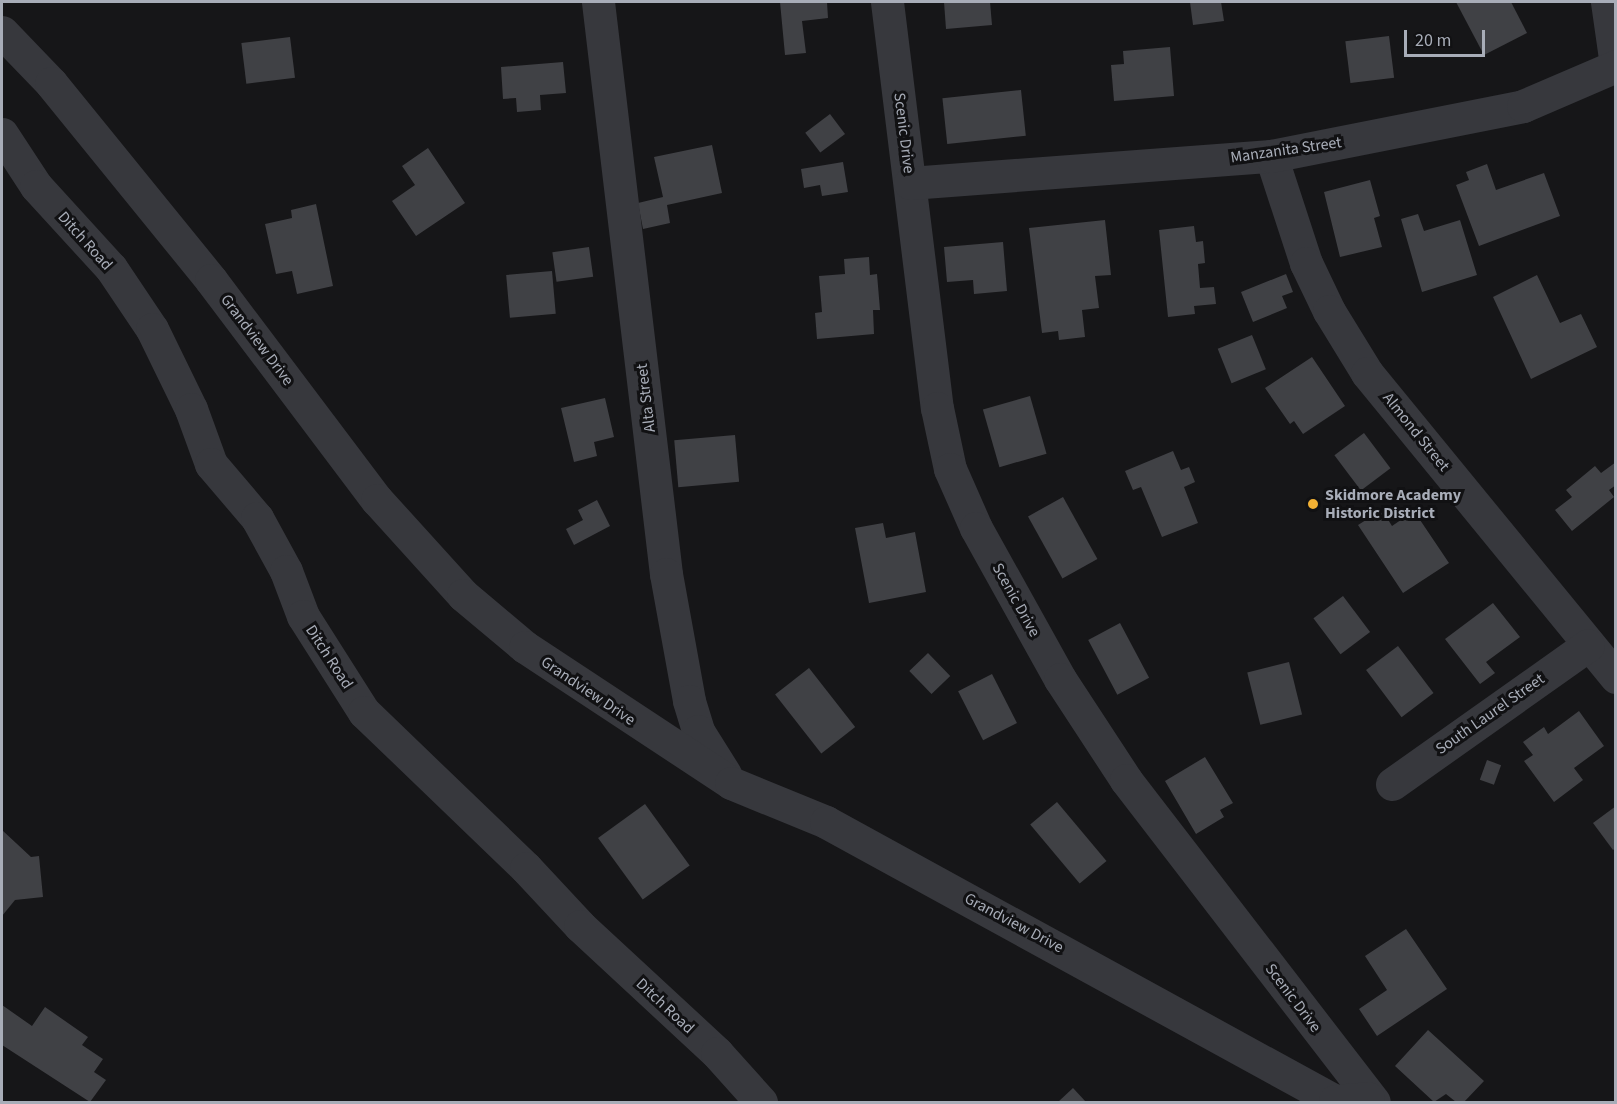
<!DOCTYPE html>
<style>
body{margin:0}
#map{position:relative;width:1617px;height:1104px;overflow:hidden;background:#161618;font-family:"Source Sans 3",sans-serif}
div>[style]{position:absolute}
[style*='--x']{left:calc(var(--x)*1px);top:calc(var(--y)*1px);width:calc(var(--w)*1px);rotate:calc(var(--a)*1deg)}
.building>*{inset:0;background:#404145;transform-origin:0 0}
.minor>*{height:33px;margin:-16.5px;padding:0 16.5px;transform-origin:16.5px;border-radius:16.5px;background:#37383d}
.dots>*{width:16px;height:16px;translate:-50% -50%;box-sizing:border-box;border:3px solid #111113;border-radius:50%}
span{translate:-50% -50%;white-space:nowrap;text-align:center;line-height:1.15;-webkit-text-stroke:6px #111113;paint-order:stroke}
.street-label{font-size:16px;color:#a8adb8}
.poi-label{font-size:16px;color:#a8adb8;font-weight:700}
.left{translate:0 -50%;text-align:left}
.frame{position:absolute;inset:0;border:3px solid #a8adb8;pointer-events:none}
.scale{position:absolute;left:1404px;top:30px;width:81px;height:27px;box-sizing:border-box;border:3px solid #a8adb8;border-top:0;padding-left:8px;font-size:18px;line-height:21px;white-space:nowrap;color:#a8adb8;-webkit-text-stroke:4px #111113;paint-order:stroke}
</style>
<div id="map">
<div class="building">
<i style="clip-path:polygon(780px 2px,827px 2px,828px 18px,802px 21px,806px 53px,785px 55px)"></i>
<i style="clip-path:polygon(944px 2px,990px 2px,992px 25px,946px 29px)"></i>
<i style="clip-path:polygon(1190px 2px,1221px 2px,1224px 21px,1193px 25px)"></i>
<i style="clip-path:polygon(1456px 2px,1511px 2px,1527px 33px,1484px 55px)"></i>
<i style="left:1389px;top:36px;width:42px;height:44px;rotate:83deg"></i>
<i style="left:290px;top:37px;width:41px;height:49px;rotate:83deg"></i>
<i style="clip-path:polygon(1170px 47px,1174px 96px,1114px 101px,1111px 65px,1124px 64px,1123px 51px)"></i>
<i style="clip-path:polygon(563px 62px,566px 93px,540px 95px,541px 110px,517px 112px,516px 98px,503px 99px,501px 67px)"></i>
<i style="left:1021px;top:90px;width:46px;height:79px;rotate:84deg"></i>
<i style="left:830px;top:114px;width:25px;height:31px;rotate:53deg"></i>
<i style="clip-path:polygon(712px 145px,722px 193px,667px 205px,670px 223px,643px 229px,638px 203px,663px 197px,654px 157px)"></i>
<i style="clip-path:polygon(428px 148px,465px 203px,416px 236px,392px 201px,415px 185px,402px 166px)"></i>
<i style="clip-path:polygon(843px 162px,848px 192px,822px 196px,820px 185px,804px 188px,801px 169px)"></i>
<i style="clip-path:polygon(1487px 164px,1496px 190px,1544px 173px,1560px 216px,1479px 246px,1456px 185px,1469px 180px,1466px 172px)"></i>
<i style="clip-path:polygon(1370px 180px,1380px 216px,1374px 218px,1382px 247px,1340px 257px,1324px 192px)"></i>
<i style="clip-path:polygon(316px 204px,333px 286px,297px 294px,292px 271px,276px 274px,265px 224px,292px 218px,291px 210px)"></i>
<i style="clip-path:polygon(1418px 214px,1424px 231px,1460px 220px,1477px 275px,1422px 292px,1401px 219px)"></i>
<i style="clip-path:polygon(1105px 220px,1111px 275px,1095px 276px,1099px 308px,1082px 310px,1085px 337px,1059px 340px,1058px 331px,1042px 333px,1029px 228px)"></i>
<i style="clip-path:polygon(1194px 226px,1196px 242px,1203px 241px,1205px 263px,1198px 264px,1200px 288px,1214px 287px,1216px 304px,1194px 306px,1195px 314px,1168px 317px,1159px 230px)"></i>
<i style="clip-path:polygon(1003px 242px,1007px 291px,974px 294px,973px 280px,947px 282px,944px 247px)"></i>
<i style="left:589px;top:247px;width:30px;height:37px;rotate:82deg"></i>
<i style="clip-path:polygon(869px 257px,870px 275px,877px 274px,880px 310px,873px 310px,874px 334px,817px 339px,815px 313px,822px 312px,819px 276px,845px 274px,844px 259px)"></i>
<i style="left:552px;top:271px;width:43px;height:46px;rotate:85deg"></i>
<i style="clip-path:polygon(1286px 274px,1293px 292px,1282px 296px,1287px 308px,1253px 322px,1241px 292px)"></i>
<i style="clip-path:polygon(1537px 275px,1560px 323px,1581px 314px,1597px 347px,1531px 379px,1493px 297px)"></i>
<i style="left:1252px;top:335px;width:37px;height:37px;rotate:68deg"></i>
<i style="clip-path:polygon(1312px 357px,1345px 406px,1303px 434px,1294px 421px,1290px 424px,1265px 388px)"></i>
<i style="left:1030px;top:396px;width:60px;height:49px;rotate:74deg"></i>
<i style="clip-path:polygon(605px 398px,614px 437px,594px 442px,597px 456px,574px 462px,561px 408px)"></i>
<i style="left:1364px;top:433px;width:44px;height:37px;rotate:53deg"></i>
<i style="left:735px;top:435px;width:47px;height:61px;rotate:85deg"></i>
<i style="clip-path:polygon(1173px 451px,1181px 470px,1189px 467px,1195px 482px,1184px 487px,1198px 523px,1162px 537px,1141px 487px,1133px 490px,1125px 471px)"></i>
<i style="clip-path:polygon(1616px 462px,1616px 485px,1609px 490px,1614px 497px,1572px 531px,1555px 510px,1572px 497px,1566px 490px,1595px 466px,1601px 473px)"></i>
<i style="left:1063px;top:497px;width:71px;height:40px;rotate:61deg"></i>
<i style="clip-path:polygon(597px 500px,610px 526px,574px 545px,566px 529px,583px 520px,578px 510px)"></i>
<i style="clip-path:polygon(1382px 510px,1392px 526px,1414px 511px,1449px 563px,1403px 593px,1358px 525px)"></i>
<i style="clip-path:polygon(883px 523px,886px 538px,915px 532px,926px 592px,869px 603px,855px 528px)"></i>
<i style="left:1343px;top:596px;width:45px;height:37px;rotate:53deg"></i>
<i style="clip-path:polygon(1493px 603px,1520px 637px,1486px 662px,1495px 673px,1480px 684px,1445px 639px)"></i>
<i style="left:1120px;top:623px;width:62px;height:36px;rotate:62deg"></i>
<i style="left:1398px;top:646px;width:59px;height:40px;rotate:53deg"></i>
<i style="left:928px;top:653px;width:32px;height:26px;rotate:46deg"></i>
<i style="left:1289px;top:662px;width:54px;height:43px;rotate:76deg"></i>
<i style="left:809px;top:668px;width:75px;height:43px;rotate:52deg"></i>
<i style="left:992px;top:674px;width:55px;height:38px;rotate:63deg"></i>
<i style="clip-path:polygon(1579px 711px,1604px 746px,1574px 768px,1583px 780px,1554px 802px,1524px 761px,1533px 755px,1523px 742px,1544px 727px,1548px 734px)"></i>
<i style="clip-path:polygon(1205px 757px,1233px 803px,1220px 810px,1224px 817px,1196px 834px,1165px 781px)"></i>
<i style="left:1487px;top:760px;width:15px;height:21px;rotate:20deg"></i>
<i style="left:1057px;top:802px;width:77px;height:35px;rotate:50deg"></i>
<i style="left:645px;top:804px;width:76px;height:58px;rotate:54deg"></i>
<i style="clip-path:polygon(1616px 806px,1616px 848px,1613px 850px,1593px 823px)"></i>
<i style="clip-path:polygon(2px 830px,31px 857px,39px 856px,43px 897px,15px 900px,2px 916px)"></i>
<i style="clip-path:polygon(1406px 929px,1447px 989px,1377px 1036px,1359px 1009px,1387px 990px,1365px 956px)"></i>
<i style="clip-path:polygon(2px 1005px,32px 1026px,45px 1007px,88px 1037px,82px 1045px,103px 1059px,94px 1072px,106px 1080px,90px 1102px,2px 1045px)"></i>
<i style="clip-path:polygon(1428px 1030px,1484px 1081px,1464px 1102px,1456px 1102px,1446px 1094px,1434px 1102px,1395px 1066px)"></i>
<i style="clip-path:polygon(1073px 1088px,1086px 1102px,1058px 1102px)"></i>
</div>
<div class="minor">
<i style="--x:598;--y:2;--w:576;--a:83.22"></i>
<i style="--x:666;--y:574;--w:129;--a:79.7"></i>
<i style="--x:689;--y:701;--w:31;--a:73"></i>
<i style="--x:698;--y:731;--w:51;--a:57.9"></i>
<i style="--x:887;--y:2;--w:409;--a:83"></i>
<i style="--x:937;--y:408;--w:62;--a:78"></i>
<i style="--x:950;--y:469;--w:64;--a:66.2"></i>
<i style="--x:976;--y:528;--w:173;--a:60.9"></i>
<i style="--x:1060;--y:679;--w:121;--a:56.8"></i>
<i style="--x:1126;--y:780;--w:406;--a:52.4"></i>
<i style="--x:1607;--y:2;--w:64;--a:81.9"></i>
<i style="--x:2;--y:32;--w:71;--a:46.1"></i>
<i style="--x:51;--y:83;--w:254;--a:50.9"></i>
<i style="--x:211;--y:280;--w:276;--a:53"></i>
<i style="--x:377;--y:500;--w:128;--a:47.8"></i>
<i style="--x:463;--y:595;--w:81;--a:40"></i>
<i style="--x:525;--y:647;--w:247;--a:33.4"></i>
<i style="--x:731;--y:783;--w:103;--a:22.3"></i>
<i style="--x:826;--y:822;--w:580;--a:28.73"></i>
<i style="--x:1335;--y:1101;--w:33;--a:-5"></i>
<i style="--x:2;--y:134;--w:62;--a:56.8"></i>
<i style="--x:36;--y:186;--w:111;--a:47.6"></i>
<i style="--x:111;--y:268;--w:73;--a:56.1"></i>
<i style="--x:152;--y:329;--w:89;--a:64"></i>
<i style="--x:191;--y:409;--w:59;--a:70"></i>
<i style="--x:211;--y:464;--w:71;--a:49.6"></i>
<i style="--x:257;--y:518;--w:60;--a:61.3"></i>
<i style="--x:286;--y:571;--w:48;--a:69.3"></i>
<i style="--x:303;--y:616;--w:114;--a:57.6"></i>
<i style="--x:364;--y:712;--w:225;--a:43.9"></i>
<i style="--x:526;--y:868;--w:79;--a:47"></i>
<i style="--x:580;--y:926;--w:187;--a:42.8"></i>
<i style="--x:717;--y:1053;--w:66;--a:48.1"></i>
<i style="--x:1271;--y:156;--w:113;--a:71.9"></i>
<i style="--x:1306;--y:263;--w:53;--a:64.4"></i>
<i style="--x:1329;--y:311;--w:73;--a:58.5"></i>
<i style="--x:1367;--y:373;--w:393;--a:50.7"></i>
<i style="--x:910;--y:183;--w:362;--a:-4.3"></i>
<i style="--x:1271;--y:156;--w:257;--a:-11.2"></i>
<i style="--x:1523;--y:106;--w:101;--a:-23.3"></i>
<i style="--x:1392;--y:784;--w:240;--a:-35.3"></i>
</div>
<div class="dots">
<i style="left:1313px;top:504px;background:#f2b134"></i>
</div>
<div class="street-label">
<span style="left:904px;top:133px;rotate:83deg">Scenic Drive</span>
<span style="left:1286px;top:150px;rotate:-8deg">Manzanita Street</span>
<span style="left:85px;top:241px;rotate:48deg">Ditch Road</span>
<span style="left:257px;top:340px;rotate:53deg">Grandview Drive</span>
<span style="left:646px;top:398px;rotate:-97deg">Alta Street</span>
<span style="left:1416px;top:432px;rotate:51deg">Almond Street</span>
<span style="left:1016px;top:600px;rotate:61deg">Scenic Drive</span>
<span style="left:329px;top:657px;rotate:57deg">Ditch Road</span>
<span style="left:588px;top:691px;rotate:34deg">Grandview Drive</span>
<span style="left:1490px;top:714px;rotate:-35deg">South Laurel Street</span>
<span style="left:1014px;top:923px;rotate:28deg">Grandview Drive</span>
<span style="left:1293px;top:998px;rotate:53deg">Scenic Drive</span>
<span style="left:665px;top:1006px;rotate:43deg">Ditch Road</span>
</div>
<div class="poi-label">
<span class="left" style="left:1325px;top:504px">Skidmore Academy<br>Historic District</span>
</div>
<div class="frame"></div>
<div class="scale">20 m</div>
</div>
